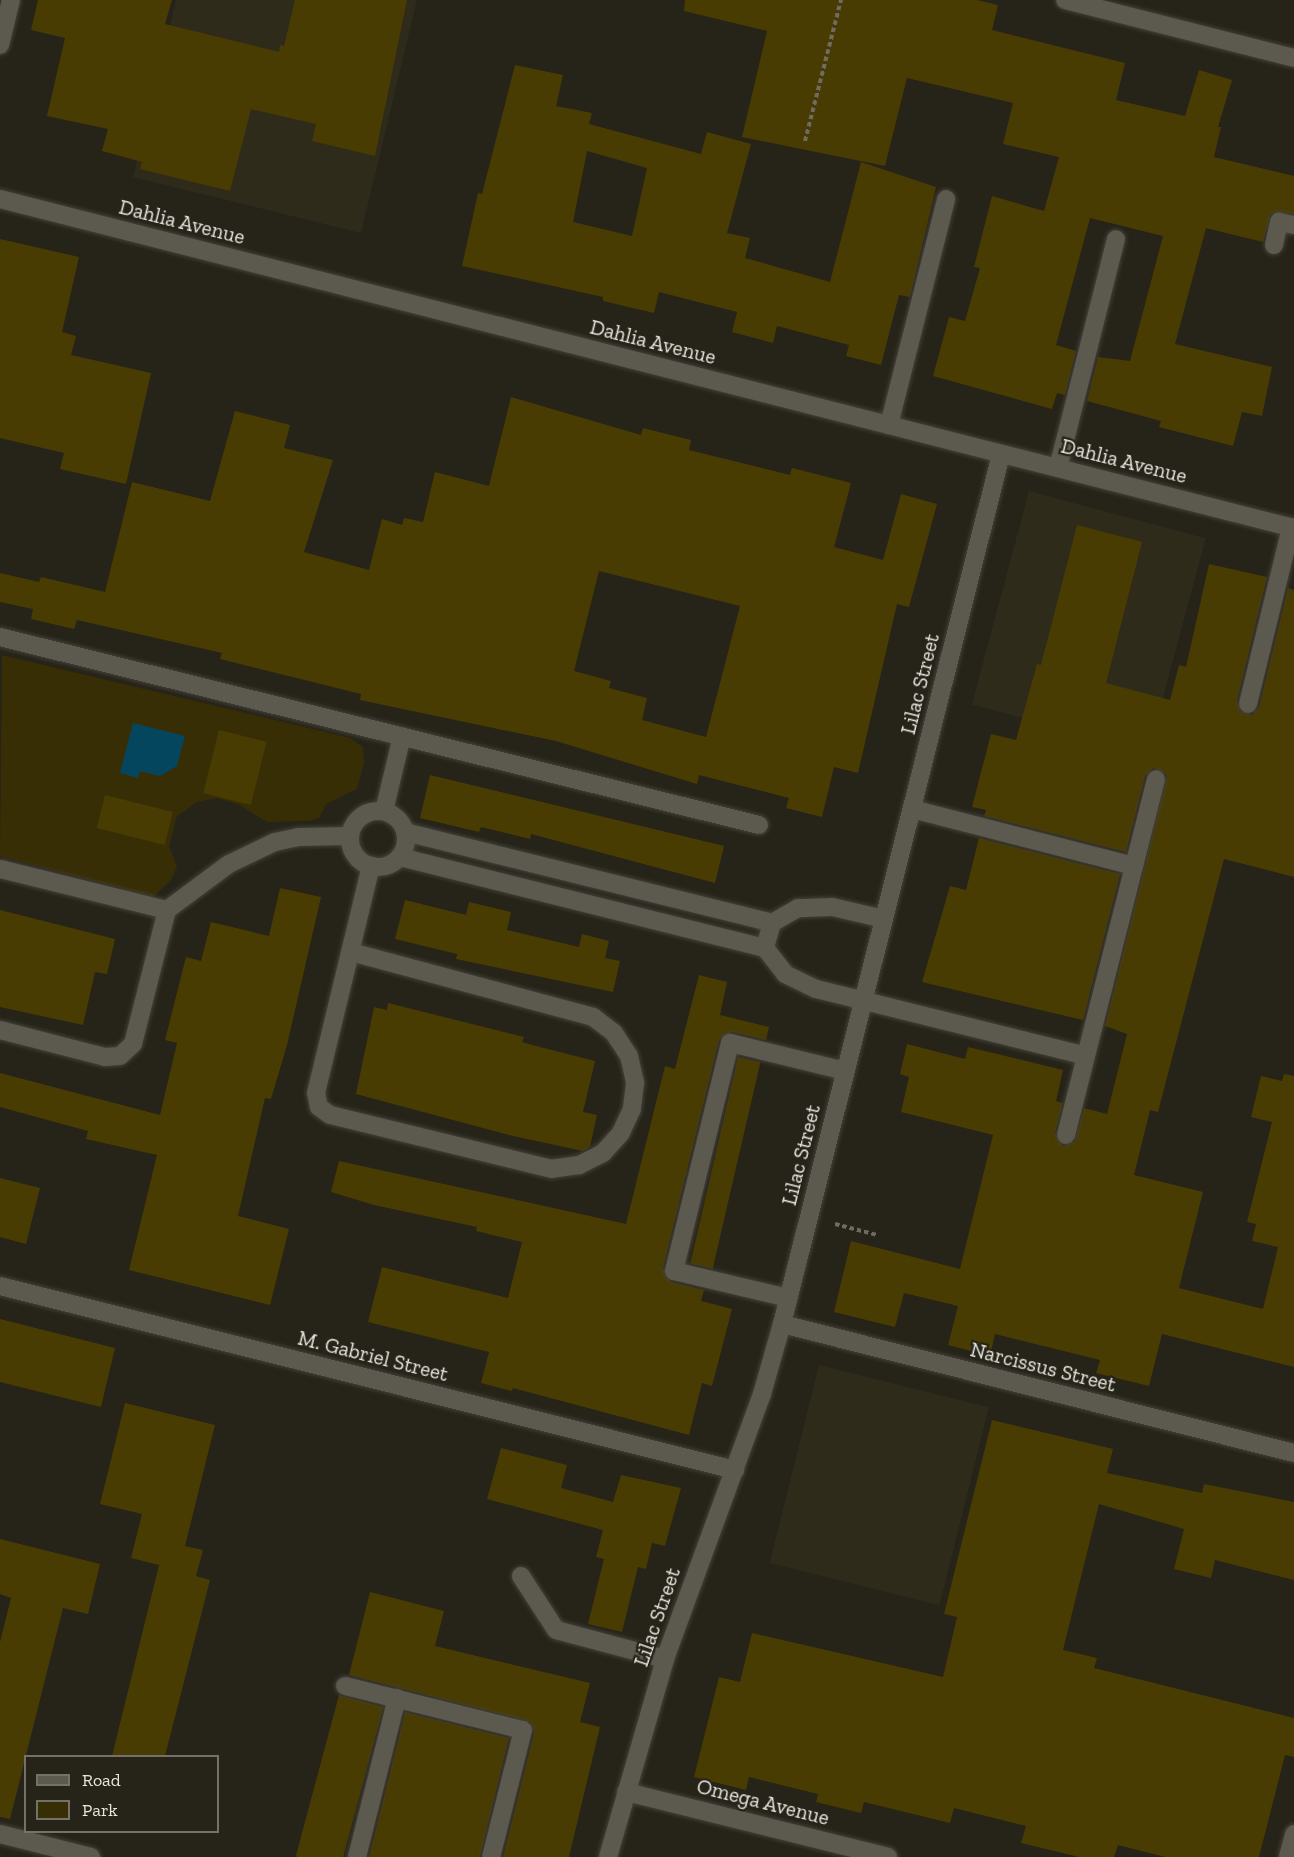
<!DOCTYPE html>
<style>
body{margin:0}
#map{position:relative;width:1294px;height:1857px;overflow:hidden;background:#262319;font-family:"Zilla Slab",serif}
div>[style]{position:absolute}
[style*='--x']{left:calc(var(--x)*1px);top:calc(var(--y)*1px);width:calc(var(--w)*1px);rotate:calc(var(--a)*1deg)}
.built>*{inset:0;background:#2f2b1b;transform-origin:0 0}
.green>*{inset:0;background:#382e06}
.water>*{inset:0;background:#05465f}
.building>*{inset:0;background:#493c02;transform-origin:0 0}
.path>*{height:4px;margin-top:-2px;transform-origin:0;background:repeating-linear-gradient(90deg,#6d6b62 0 4.5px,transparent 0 7.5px)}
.roads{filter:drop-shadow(0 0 2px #434039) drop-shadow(0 0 2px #434039)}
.minor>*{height:18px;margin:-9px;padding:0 9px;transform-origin:9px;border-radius:9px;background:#5c594e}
.minor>.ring{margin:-9px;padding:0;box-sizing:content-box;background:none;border:18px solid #5c594e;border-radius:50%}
span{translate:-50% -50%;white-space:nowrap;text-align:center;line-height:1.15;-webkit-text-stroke:4.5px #262319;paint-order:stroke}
.street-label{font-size:21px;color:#e6e5de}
.legend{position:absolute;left:24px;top:1755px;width:195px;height:78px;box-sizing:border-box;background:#262319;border:2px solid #737168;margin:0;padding:8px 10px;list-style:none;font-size:18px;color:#e6e5de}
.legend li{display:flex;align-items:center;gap:12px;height:30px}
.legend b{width:30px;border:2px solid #737168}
</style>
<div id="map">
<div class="built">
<i style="clip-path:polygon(176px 0,417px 0,361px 233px,133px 177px)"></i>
<i style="left:1029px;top:491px;width:183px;height:221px;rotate:15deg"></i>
<i style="left:819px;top:1365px;width:175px;height:204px;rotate:14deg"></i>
</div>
<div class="green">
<i style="clip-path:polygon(2px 655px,350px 738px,363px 747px,364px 763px,357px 789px,326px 804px,319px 818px,309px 821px,267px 822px,238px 804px,217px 798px,197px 802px,177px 816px,169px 846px,177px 867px,171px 880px,153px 897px,0 856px)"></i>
</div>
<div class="water">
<i style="clip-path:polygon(133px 723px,185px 736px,177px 766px,160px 776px,140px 771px,138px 778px,120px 773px)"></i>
</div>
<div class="building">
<i style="clip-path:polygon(38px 0,172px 0,165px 24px,279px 52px,280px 45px,284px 46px,295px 0,407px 0,375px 156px,312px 141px,316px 124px,251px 109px,230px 191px,140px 169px,142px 162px,102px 151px,108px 129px,47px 116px,65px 38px,31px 30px)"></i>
<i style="clip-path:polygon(685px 0,977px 0,998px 5px,992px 30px,1125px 63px,1116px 100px,1185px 116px,1199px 70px,1232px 80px,1218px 127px,1221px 127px,1214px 157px,1294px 176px,1294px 214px,1271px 214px,1263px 242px,1206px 228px,1175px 344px,1272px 367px,1262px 416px,1242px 412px,1233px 446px,1159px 427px,1161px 421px,1087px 401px,1098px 357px,1130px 361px,1163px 236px,1090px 218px,1056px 345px,1076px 351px,1065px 395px,1057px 393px,1052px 409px,933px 376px,949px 317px,965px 321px,980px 268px,974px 267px,992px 196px,1044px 211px,1059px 157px,1003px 144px,1013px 103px,907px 78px,885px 166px,742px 137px,767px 31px,684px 11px)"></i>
<i style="clip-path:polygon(evenodd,515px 65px,563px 75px,556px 106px,592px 113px,589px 124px,701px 154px,707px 132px,751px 144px,727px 233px,750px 238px,745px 258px,830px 282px,861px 162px,936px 187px,910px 297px,899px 295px,881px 365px,846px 356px,849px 345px,777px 326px,773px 343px,732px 332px,737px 312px,659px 292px,654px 313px,603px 301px,603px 297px,462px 266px,478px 193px,482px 194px,515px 65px,587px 151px,647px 168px,632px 236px,573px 222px,587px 151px)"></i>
<i style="clip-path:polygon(0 239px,79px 257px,62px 332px,76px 336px,71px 355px,151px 373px,126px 484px,60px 469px,64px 453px,0 438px)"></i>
<i style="clip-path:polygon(evenodd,511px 397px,641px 435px,643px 428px,691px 440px,689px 450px,790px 475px,792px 468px,851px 483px,834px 547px,883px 560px,901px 494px,937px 504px,909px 607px,897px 604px,858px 773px,834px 767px,822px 817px,786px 808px,789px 798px,699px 775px,697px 784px,556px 741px,360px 700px,361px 694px,220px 659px,222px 653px,77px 620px,74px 629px,31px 619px,33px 609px,0 602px,0 573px,39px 582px,41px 577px,105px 592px,132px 482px,210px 501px,235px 411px,290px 425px,284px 448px,333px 460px,304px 552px,369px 570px,382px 519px,402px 525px,404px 518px,423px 522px,435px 472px,489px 486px,511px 397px,599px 571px,740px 606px,706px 737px,642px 720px,647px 698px,609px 688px,611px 681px,574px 671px,599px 571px)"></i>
<i style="clip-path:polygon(1077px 525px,1142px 542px,1106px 683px,1170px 700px,1179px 665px,1186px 667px,1209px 564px,1267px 577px,1237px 701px,1241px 712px,1252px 715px,1259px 707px,1288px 588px,1294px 590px,1294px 877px,1224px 859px,1158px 1112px,1150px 1110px,1134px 1175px,1203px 1192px,1179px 1288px,1263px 1309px,1278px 1247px,1252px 1241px,1256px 1224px,1247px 1222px,1272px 1122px,1251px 1117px,1261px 1076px,1282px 1081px,1284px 1074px,1294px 1076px,1294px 1367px,1162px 1334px,1149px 1386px,1096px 1373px,1100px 1360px,995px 1334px,990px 1356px,948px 1345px,958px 1306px,904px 1293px,895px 1327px,834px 1312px,851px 1241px,960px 1269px,993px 1135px,901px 1112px,909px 1077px,900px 1074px,907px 1044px,965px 1059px,968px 1047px,1063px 1070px,1056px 1101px,1063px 1103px,1055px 1133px,1063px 1146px,1074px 1142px,1084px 1108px,1107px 1114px,1127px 1034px,1105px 1026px,1167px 775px,1154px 768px,1145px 776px,1126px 852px,984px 816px,986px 810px,972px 807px,991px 734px,1016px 740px,1037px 664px,1041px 665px)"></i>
<i style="left:219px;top:730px;width:49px;height:65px;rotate:14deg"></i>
<i style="clip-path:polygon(430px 775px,724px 846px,715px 883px,531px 834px,530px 839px,481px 827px,479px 832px,420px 818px)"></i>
<i style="left:105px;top:795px;width:70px;height:34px;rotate:14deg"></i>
<i style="clip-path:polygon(979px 838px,1120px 874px,1083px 1020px,922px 982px,950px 886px,966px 890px)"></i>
<i style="clip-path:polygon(280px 888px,321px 897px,287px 1045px,271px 1099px,265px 1098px,238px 1216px,289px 1229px,270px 1305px,129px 1270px,157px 1155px,86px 1139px,88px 1131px,0 1107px,0 1073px,160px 1115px,177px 1043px,165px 1040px,186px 957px,201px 961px,211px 922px,269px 936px)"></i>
<i style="clip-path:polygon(405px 900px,466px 915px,469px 902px,511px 912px,507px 930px,579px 947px,582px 934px,609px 941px,605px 958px,620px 961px,613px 992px,456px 959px,457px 954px,395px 939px)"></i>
<i style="clip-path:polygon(0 910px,115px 939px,107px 974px,95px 972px,83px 1025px,0 1007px)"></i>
<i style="clip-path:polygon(699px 975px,727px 982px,720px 1015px,769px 1027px,766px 1040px,732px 1032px,719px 1040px,663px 1268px,671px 1282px,704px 1290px,701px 1301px,732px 1309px,712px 1386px,702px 1383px,689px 1435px,513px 1388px,512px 1391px,481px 1383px,489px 1352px,368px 1322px,382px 1267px,508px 1298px,522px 1242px,476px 1231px,477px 1227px,374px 1205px,331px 1192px,339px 1161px,626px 1224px,665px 1066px,675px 1069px)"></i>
<i style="clip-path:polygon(388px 1003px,524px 1037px,522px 1042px,532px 1045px,595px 1061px,583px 1112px,597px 1115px,590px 1147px,583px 1151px,513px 1136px,356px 1094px,374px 1007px,387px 1010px)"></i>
<i style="left:738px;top:1057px;width:23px;height:212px;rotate:13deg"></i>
<i style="clip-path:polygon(0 1178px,40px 1188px,26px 1244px,0 1237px)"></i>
<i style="clip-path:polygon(0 1319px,115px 1348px,101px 1407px,0 1382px)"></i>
<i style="clip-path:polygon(125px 1403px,215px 1425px,185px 1546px,203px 1550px,196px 1576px,210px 1580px,165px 1756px,112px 1756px,159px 1565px,131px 1558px,142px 1514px,100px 1504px)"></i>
<i style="clip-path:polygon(992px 1420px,1113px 1449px,1107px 1473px,1202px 1493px,1204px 1484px,1294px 1502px,1294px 1580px,1215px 1560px,1211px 1578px,1174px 1569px,1184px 1529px,1099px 1504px,1063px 1650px,1097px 1658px,1094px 1668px,1294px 1718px,1294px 1757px,1285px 1755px,1259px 1857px,1165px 1857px,1118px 1845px,1114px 1857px,1079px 1857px,1021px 1843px,1026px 1826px,954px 1808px,950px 1823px,864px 1802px,861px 1813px,816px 1802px,818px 1794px,749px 1777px,746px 1790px,694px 1777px,719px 1677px,740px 1682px,752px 1633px,943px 1677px,957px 1617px,944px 1614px)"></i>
<i style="clip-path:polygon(501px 1448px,567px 1465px,561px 1488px,613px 1502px,621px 1475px,681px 1488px,665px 1546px,652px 1543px,646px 1569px,638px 1567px,622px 1632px,588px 1624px,604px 1559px,596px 1557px,603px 1530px,487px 1499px)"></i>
<i style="clip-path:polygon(0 1539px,100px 1564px,88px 1614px,63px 1608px,10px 1819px,0 1817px,0 1642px,11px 1598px,0 1594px)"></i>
<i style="clip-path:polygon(370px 1592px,444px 1611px,435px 1646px,590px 1683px,580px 1722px,600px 1727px,569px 1857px,503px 1857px,534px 1733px,530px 1722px,349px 1675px)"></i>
<i style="left:339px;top:1695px;width:46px;height:167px;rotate:15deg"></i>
<i style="clip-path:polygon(405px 1712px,509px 1738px,480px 1857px,369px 1857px)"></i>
</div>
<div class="path">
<i style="--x:805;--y:141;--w:146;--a:-75.7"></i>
<i style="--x:835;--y:1224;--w:43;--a:14.7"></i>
</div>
<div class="roads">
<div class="minor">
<i style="--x:1065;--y:0;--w:236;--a:14.2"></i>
<i style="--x:0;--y:45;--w:46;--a:-76.3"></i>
<i style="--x:0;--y:199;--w:1335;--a:14.27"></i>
<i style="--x:1274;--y:245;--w:24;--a:-78"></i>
<i style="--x:1279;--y:222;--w:15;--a:11"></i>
<i style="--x:889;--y:425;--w:233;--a:-75.8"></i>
<i style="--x:1058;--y:468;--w:236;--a:-75.8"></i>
<i style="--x:0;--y:637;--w:782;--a:13.91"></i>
<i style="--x:1248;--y:704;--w:182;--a:-76.3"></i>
<i style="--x:912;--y:809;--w:229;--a:14.4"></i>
<i class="ring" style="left:350px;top:811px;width:38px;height:38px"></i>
<i style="--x:384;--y:811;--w:77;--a:-76.5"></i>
<i style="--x:405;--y:832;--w:378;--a:13.9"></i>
<i style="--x:400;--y:857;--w:376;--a:14"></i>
<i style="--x:0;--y:869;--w:172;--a:13.8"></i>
<i style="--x:884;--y:919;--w:53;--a:-167"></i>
<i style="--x:832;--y:907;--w:34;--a:178"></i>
<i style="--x:798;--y:908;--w:30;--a:150"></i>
<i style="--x:772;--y:923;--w:26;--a:106"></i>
<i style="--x:765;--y:948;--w:33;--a:52"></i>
<i style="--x:785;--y:974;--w:34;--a:26"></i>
<i style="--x:816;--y:989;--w:278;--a:13.9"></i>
<i style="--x:351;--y:952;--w:251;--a:15"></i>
<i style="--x:593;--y:1017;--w:26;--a:37"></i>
<i style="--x:614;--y:1033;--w:27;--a:57"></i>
<i style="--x:629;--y:1056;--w:28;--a:77"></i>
<i style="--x:635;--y:1083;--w:26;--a:97"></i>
<i style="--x:632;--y:1109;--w:26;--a:115"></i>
<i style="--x:621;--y:1133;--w:27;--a:132"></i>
<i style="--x:603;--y:1153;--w:27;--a:153"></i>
<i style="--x:579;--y:1165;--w:27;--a:172"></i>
<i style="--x:552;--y:1169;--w:228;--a:-166.3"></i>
<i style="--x:330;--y:1115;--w:14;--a:-144"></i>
<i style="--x:319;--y:1107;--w:14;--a:-102"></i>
<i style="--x:316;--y:1093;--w:234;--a:-76.4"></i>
<i style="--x:0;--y:1030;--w:108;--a:14.4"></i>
<i style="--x:105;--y:1057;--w:15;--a:-4"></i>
<i style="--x:120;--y:1056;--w:18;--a:-43"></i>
<i style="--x:133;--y:1044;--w:138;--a:-75.8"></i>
<i style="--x:167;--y:910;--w:77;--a:-36.6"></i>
<i style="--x:229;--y:864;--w:51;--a:-25.6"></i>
<i style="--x:275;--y:842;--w:24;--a:-12"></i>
<i style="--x:298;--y:837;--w:52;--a:-1.1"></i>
<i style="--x:1066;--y:1135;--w:367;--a:-75.8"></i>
<i style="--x:0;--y:1286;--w:758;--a:14.05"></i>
<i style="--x:788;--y:1298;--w:117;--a:-166.7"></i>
<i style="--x:674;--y:1271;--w:235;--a:-76.2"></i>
<i style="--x:730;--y:1043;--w:118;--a:13.7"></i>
<i style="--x:782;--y:1324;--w:528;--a:14.14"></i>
<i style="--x:521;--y:1576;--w:64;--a:57.1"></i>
<i style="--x:556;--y:1630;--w:113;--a:14.9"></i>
<i style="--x:345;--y:1686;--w:183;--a:13.9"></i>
<i style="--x:523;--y:1730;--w:131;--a:104.1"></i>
<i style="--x:626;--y:1792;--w:270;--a:13.9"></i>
<i style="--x:0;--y:1834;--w:94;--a:14.2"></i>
<i style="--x:357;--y:1857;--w:164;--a:-75.9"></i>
<i style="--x:608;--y:1857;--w:206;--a:-73.9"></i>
<i style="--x:665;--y:1659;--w:282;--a:-69.9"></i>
<i style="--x:762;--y:1394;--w:73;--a:-74.1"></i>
<i style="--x:782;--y:1324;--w:897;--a:-75.87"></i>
<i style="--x:1288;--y:1857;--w:24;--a:-75"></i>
</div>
</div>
<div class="street-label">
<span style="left:182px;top:222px;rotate:14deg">Dahlia Avenue</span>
<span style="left:653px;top:342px;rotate:14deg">Dahlia Avenue</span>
<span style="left:1124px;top:461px;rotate:14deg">Dahlia Avenue</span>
<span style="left:920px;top:684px;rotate:-76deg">Lilac Street</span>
<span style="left:801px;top:1155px;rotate:-76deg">Lilac Street</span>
<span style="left:373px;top:1356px;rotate:14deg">M. Gabriel Street</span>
<span style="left:1043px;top:1367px;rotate:14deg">Narcissus Street</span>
<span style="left:657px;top:1617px;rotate:-71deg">Lilac Street</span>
<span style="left:763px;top:1802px;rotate:14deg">Omega Avenue</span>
</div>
<ul class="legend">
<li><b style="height:8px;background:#5c594e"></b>Road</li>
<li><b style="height:16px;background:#382e06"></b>Park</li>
</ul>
</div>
